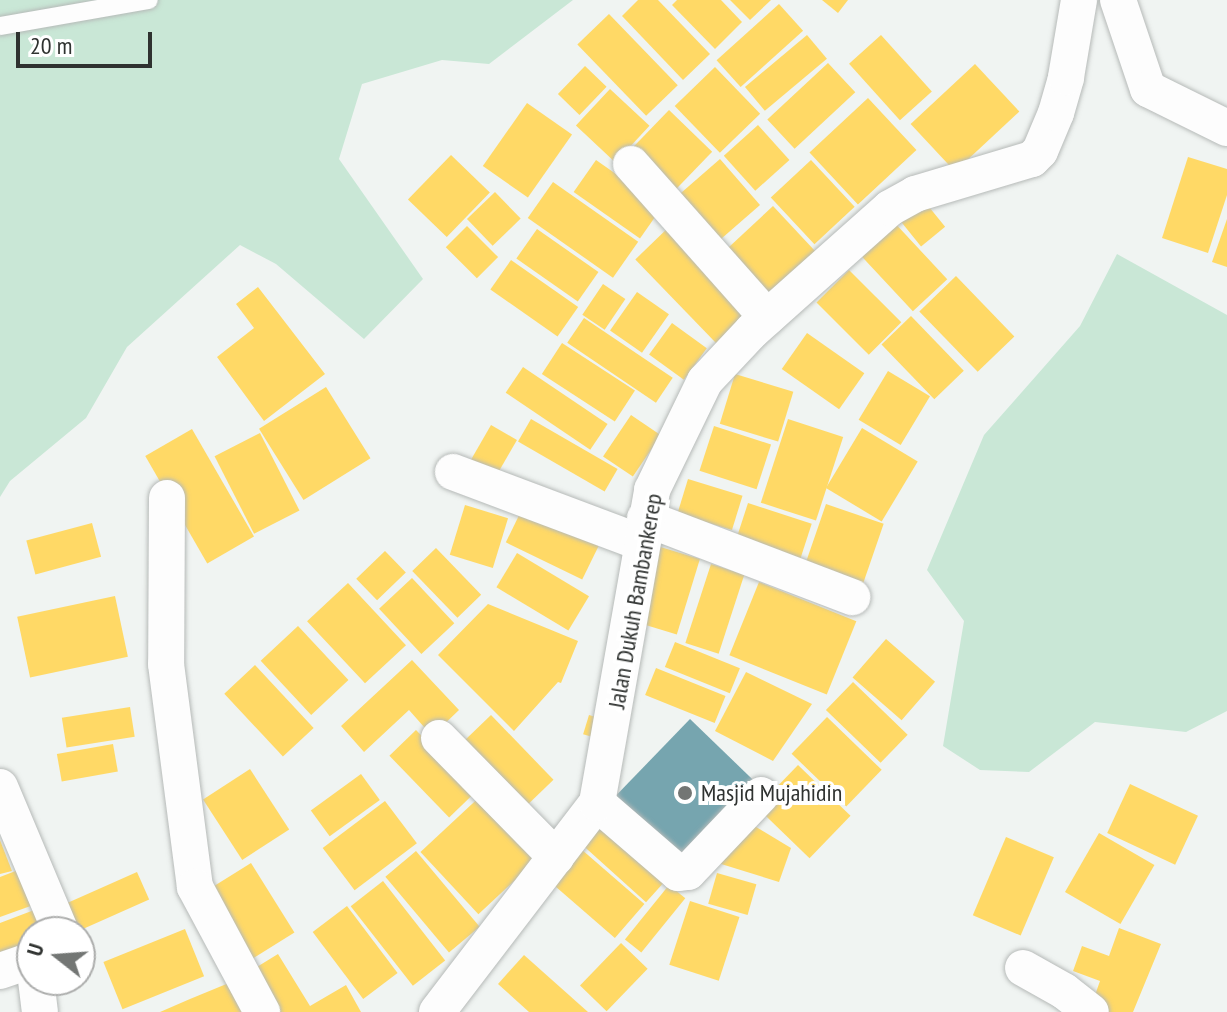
<!DOCTYPE html>
<style>
body{margin:0}
#map{position:relative;width:1227px;height:1012px;overflow:hidden;background:#f0f4f2;font-family:"PT Sans Narrow",sans-serif}
div>[style]{position:absolute}
[style*='--x']{left:calc(var(--x)*1px);top:calc(var(--y)*1px);width:calc(var(--w)*1px);rotate:calc(var(--a)*1deg)}
.green>*{inset:0;background:#c9e7d6}
.homes>*{inset:0;background:#ffd966;transform-origin:0 0}
.public>*{inset:0;background:#76a5af;transform-origin:0 0}
.roads{filter:drop-shadow(0 0 2px #b6bab8) drop-shadow(0 0 2px #b6bab8)}
.lane>*{height:18px;margin:-9px;padding:0 9px;transform-origin:9px;border-radius:9px;background:#fdfdfd}
.street>*{height:36px;margin:-18px;padding:0 18px;transform-origin:18px;border-radius:18px;background:#fdfdfd}
.dots>*{width:22px;height:22px;translate:-50% -50%;box-sizing:border-box;border:4px solid #fff;border-radius:50%}
span{translate:-50% -50%;white-space:nowrap;text-align:center;line-height:1.15;-webkit-text-stroke:8px #fff;paint-order:stroke}
.street-label{font-size:24px;color:#2f3230}
.poi-label{font-size:24px;color:#2f3230}
.left{translate:0 -50%;text-align:left}
.north{position:absolute;left:16px;top:916px;width:80px;height:80px;box-sizing:border-box;background:#fff;border:2px solid #acadac;border-radius:50%;rotate:287deg;font-size:22px;font-weight:700;line-height:32px;text-align:center;color:#2f3230}
.north::after{content:'';display:block;margin:auto;width:28px;height:36px;background:#737674;clip-path:polygon(50% 0,100% 100%,50% 72%,0 100%)}
.scale{position:absolute;left:16px;top:32px;width:136px;height:36px;box-sizing:border-box;border:4px solid #2f3230;border-top:0;padding-left:10px;font-size:24px;line-height:28px;white-space:nowrap;color:#2f3230;-webkit-text-stroke:6px #fff;paint-order:stroke}
</style>
<div id="map">
<div class="green">
<i style="clip-path:polygon(0 0,573px 0,489px 64px,442px 60px,362px 84px,339px 159px,423px 279px,364px 339px,276px 264px,240px 245px,127px 347px,86px 418px,10px 481px,0 497px)"></i>
<i style="clip-path:polygon(1117px 254px,1227px 315px,1227px 711px,1186px 732px,1095px 722px,1029px 772px,980px 770px,943px 746px,964px 621px,927px 570px,984px 435px,1080px 326px)"></i>
</div>
<div class="homes">
<i style="clip-path:polygon(638px 0,658px 0,710px 54px,683px 80px,622px 16px)"></i>
<i style="clip-path:polygon(677px 0,721px 0,742px 22px,715px 49px,672px 5px)"></i>
<i style="clip-path:polygon(730px 0,771px 0,750px 20px)"></i>
<i style="clip-path:polygon(822px 0,848px 0,838px 13px)"></i>
<i style="left:779px;top:4px;width:36px;height:84px;rotate:48deg"></i>
<i style="left:609px;top:14px;width:99px;height:44px;rotate:46deg"></i>
<i style="left:807px;top:35px;width:31px;height:81px;rotate:50deg"></i>
<i style="left:881px;top:35px;width:76px;height:43px;rotate:48deg"></i>
<i style="left:828px;top:63px;width:40px;height:83px;rotate:47deg"></i>
<i style="left:975px;top:64px;width:65px;height:88px;rotate:47deg"></i>
<i style="left:585px;top:66px;width:30px;height:39px;rotate:44deg"></i>
<i style="left:715px;top:67px;width:65px;height:56px;rotate:46deg"></i>
<i style="left:610px;top:89px;width:54px;height:50px;rotate:43deg"></i>
<i style="left:868px;top:98px;width:71px;height:80px;rotate:47deg"></i>
<i style="left:527px;top:103px;width:55px;height:77px;rotate:35deg"></i>
<i style="left:669px;top:110px;width:60px;height:57px;rotate:44deg"></i>
<i style="left:758px;top:125px;width:47px;height:46px;rotate:48deg"></i>
<i style="left:451px;top:155px;width:54px;height:62px;rotate:44deg"></i>
<i style="clip-path:polygon(1188px 157px,1227px 169px,1227px 195px,1208px 253px,1162px 238px)"></i>
<i style="left:720px;top:159px;width:61px;height:62px;rotate:49deg"></i>
<i style="left:596px;top:160px;width:81px;height:39px;rotate:35deg"></i>
<i style="left:811px;top:160px;width:64px;height:55px;rotate:47deg"></i>
<i style="left:553px;top:182px;width:104px;height:44px;rotate:35deg"></i>
<i style="left:495px;top:192px;width:37px;height:39px;rotate:46deg"></i>
<i style="left:925px;top:202px;width:32px;height:31px;rotate:51deg"></i>
<i style="left:773px;top:206px;width:63px;height:73px;rotate:47deg"></i>
<i style="clip-path:polygon(1227px 219px,1227px 267px,1212px 262px)"></i>
<i style="left:892px;top:220px;width:81px;height:47px;rotate:47deg"></i>
<i style="left:672px;top:224px;width:120px;height:51px;rotate:46deg"></i>
<i style="left:467px;top:226px;width:44px;height:30px;rotate:45deg"></i>
<i style="left:537px;top:229px;width:75px;height:36px;rotate:35deg"></i>
<i style="left:511px;top:260px;width:82px;height:36px;rotate:35deg"></i>
<i style="left:849px;top:270px;width:74px;height:46px;rotate:45deg"></i>
<i style="left:956px;top:276px;width:84px;height:51px;rotate:46deg"></i>
<i style="left:603px;top:284px;width:27px;height:37px;rotate:34deg"></i>
<i style="clip-path:polygon(258px 287px,325px 374px,264px 421px,217px 357px,254px 328px,236px 304px)"></i>
<i style="left:637px;top:292px;width:39px;height:47px;rotate:35deg"></i>
<i style="left:911px;top:316px;width:76px;height:41px;rotate:46deg"></i>
<i style="left:584px;top:318px;width:107px;height:30px;rotate:34deg"></i>
<i style="left:672px;top:323px;width:43px;height:39px;rotate:36deg"></i>
<i style="left:807px;top:333px;width:70px;height:44px;rotate:35deg"></i>
<i style="left:562px;top:343px;width:87px;height:37px;rotate:33deg"></i>
<i style="left:523px;top:367px;width:102px;height:31px;rotate:34deg"></i>
<i style="left:888px;top:371px;width:49px;height:57px;rotate:31deg"></i>
<i style="left:735px;top:374px;width:61px;height:52px;rotate:17deg"></i>
<i style="left:326px;top:387px;width:84px;height:79px;rotate:58deg"></i>
<i style="left:631px;top:415px;width:36px;height:50px;rotate:34deg"></i>
<i style="left:531px;top:419px;width:100px;height:26px;rotate:30deg"></i>
<i style="left:788px;top:419px;width:58px;height:88px;rotate:18deg"></i>
<i style="left:491px;top:425px;width:30px;height:51px;rotate:30deg"></i>
<i style="left:714px;top:426px;width:60px;height:47px;rotate:18deg"></i>
<i style="left:862px;top:428px;width:65px;height:70px;rotate:31deg"></i>
<i style="left:192px;top:429px;width:124px;height:54px;rotate:60deg"></i>
<i style="left:260px;top:433px;width:87px;height:51px;rotate:63deg"></i>
<i style="left:688px;top:479px;width:57px;height:36px;rotate:17deg"></i>
<i style="left:526px;top:501px;width:85px;height:46px;rotate:26deg"></i>
<i style="left:748px;top:503px;width:67px;height:41px;rotate:18deg"></i>
<i style="left:826px;top:504px;width:61px;height:69px;rotate:19deg"></i>
<i style="left:465px;top:505px;width:45px;height:52px;rotate:17deg"></i>
<i style="left:92px;top:523px;width:35px;height:68px;rotate:75deg"></i>
<i style="left:654px;top:545px;width:48px;height:79px;rotate:17deg"></i>
<i style="left:436px;top:548px;width:65px;height:33px;rotate:46deg"></i>
<i style="left:385px;top:551px;width:30px;height:40px;rotate:46deg"></i>
<i style="left:517px;top:553px;width:84px;height:40px;rotate:31deg"></i>
<i style="left:711px;top:564px;width:35px;height:83px;rotate:18deg"></i>
<i style="left:412px;top:578px;width:62px;height:45px;rotate:47deg"></i>
<i style="left:759px;top:582px;width:105px;height:79px;rotate:22deg"></i>
<i style="left:348px;top:583px;width:85px;height:56px;rotate:47deg"></i>
<i style="left:115px;top:596px;width:62px;height:100px;rotate:78deg"></i>
<i style="clip-path:polygon(488px 604px,578px 641px,561px 683px,558px 682px,514px 731px,438px 655px)"></i>
<i style="left:298px;top:626px;width:74px;height:51px;rotate:47deg"></i>
<i style="left:886px;top:639px;width:65px;height:51px;rotate:41deg"></i>
<i style="left:675px;top:642px;width:70px;height:27px;rotate:22deg"></i>
<i style="clip-path:polygon(412px 660px,459px 710px,432px 736px,409px 710px,364px 752px,341px 726px)"></i>
<i style="left:255px;top:665px;width:86px;height:42px;rotate:47deg"></i>
<i style="left:656px;top:668px;width:75px;height:29px;rotate:22deg"></i>
<i style="clip-path:polygon(746px 672px,812px 704px,773px 761px,715px 731px)"></i>
<i style="left:853px;top:682px;width:76px;height:39px;rotate:44deg"></i>
<i style="left:130px;top:707px;width:30px;height:69px;rotate:81deg"></i>
<i style="left:491px;top:715px;width:90px;height:48px;rotate:46deg"></i>
<i style="left:589px;top:715px;width:17px;height:20px;rotate:17deg"></i>
<i style="left:827px;top:717px;width:76px;height:51px;rotate:44deg"></i>
<i style="left:416px;top:730px;width:86px;height:37px;rotate:46deg"></i>
<i style="left:113px;top:744px;width:28px;height:57px;rotate:80deg"></i>
<i style="left:798px;top:765px;width:73px;height:59px;rotate:44deg"></i>
<i style="left:250px;top:769px;width:72px;height:56px;rotate:57deg"></i>
<i style="left:361px;top:774px;width:32px;height:62px;rotate:54deg"></i>
<i style="left:1130px;top:784px;width:75px;height:54px;rotate:25deg"></i>
<i style="left:487px;top:790px;width:85px;height:91px;rotate:47deg"></i>
<i style="left:385px;top:801px;width:53px;height:78px;rotate:53deg"></i>
<i style="clip-path:polygon(743px 819px,791px 848px,779px 882px,705px 859px)"></i>
<i style="left:607px;top:820px;width:84px;height:35px;rotate:42deg"></i>
<i style="left:1099px;top:833px;width:64px;height:68px;rotate:30deg"></i>
<i style="left:1006px;top:837px;width:52px;height:85px;rotate:23deg"></i>
<i style="clip-path:polygon(0 840px,12px 871px,0 874px)"></i>
<i style="left:581px;top:849px;width:84px;height:45px;rotate:41deg"></i>
<i style="left:416px;top:851px;width:99px;height:40px;rotate:50deg"></i>
<i style="left:251px;top:863px;width:82px;height:60px;rotate:58deg"></i>
<i style="clip-path:polygon(26px 867px,39px 903px,0 917px,0 877px)"></i>
<i style="left:137px;top:872px;width:30px;height:88px;rotate:66deg"></i>
<i style="left:717px;top:873px;width:41px;height:32px;rotate:16deg"></i>
<i style="left:383px;top:881px;width:101px;height:41px;rotate:52deg"></i>
<i style="left:669px;top:885px;width:21px;height:70px;rotate:39deg"></i>
<i style="left:690px;top:901px;width:52px;height:67px;rotate:18deg"></i>
<i style="left:347px;top:906px;width:84px;height:43px;rotate:53deg"></i>
<i style="clip-path:polygon(42px 907px,52px 932px,32px 932px,32px 955px,0 967px,0 923px)"></i>
<i style="clip-path:polygon(1119px 928px,1161px 944px,1133px 1012px,1097px 1012px,1090px 1009px,1100px 981px,1073px 971px,1082px 946px,1109px 956px)"></i>
<i style="left:185px;top:929px;width:51px;height:88px;rotate:68deg"></i>
<i style="left:621px;top:943px;width:37px;height:59px;rotate:44deg"></i>
<i style="clip-path:polygon(278px 954px,310px 1006px,346px 985px,361px 1012px,266px 1012px,244px 975px)"></i>
<i style="clip-path:polygon(524px 955px,588px 1012px,529px 1012px,498px 984px)"></i>
<i style="clip-path:polygon(241px 978px,255px 1012px,160px 1012px,190px 999px)"></i>
</div>
<div class="public">
<i style="left:690px;top:719px;width:95px;height:112px;rotate:44deg"></i>
</div>
<div class="roads">
<div class="lane">
<i style="--x:0;--y:26;--w:151;--a:-9.9"></i>
</div>
<div class="street">
<i style="--x:1118;--y:0;--w:94;--a:71.4"></i>
<i style="--x:1148;--y:89;--w:88;--a:26.3"></i>
<i style="--x:631;--y:164;--w:205;--a:48.4"></i>
<i style="--x:453;--y:472;--w:202;--a:20.6"></i>
<i style="--x:167;--y:498;--w:166;--a:90.3"></i>
<i style="--x:166;--y:664;--w:225;--a:82.6"></i>
<i style="--x:195;--y:887;--w:142;--a:61.8"></i>
<i style="--x:645;--y:518;--w:222;--a:20.9"></i>
<i style="--x:439;--y:738;--w:167;--a:45.5"></i>
<i style="--x:0;--y:787;--w:157;--a:67.2"></i>
<i style="--x:597;--y:803;--w:107;--a:40.8"></i>
<i style="--x:678;--y:873;--w:10;--a:-6"></i>
<i style="--x:688;--y:872;--w:106;--a:-46.5"></i>
<i style="--x:1023;--y:968;--w:47;--a:29.3"></i>
<i style="--x:1064;--y:991;--w:34;--a:38"></i>
<i style="--x:0;--y:971;--w:34;--a:-19"></i>
<i style="--x:36;--y:980;--w:32;--a:83"></i>
<i style="--x:437;--y:1012;--w:263;--a:-52.6"></i>
<i style="--x:597;--y:803;--w:318;--a:-80"></i>
<i style="--x:652;--y:490;--w:121;--a:-64.1"></i>
<i style="--x:705;--y:381;--w:69;--a:-46.8"></i>
<i style="--x:752;--y:331;--w:185;--a:-41.7"></i>
<i style="--x:890;--y:208;--w:29;--a:-29"></i>
<i style="--x:915;--y:194;--w:122;--a:-16.7"></i>
<i style="--x:1032;--y:159;--w:11;--a:-45"></i>
<i style="--x:1040;--y:151;--w:41;--a:-67.2"></i>
<i style="--x:1056;--y:113;--w:37;--a:-74"></i>
<i style="--x:1066;--y:77;--w:78;--a:-80.4"></i>
</div>
</div>
<div class="dots">
<i style="left:685px;top:793px;background:#737674"></i>
</div>
<div class="street-label">
<span style="left:635px;top:601px;rotate:-80deg">Jalan Dukuh Bambankerep</span>
</div>
<div class="poi-label">
<span class="left" style="left:701px;top:793px">Masjid Mujahidin</span>
</div>
<div class="north">U</div>
<div class="scale">20 m</div>
</div>
